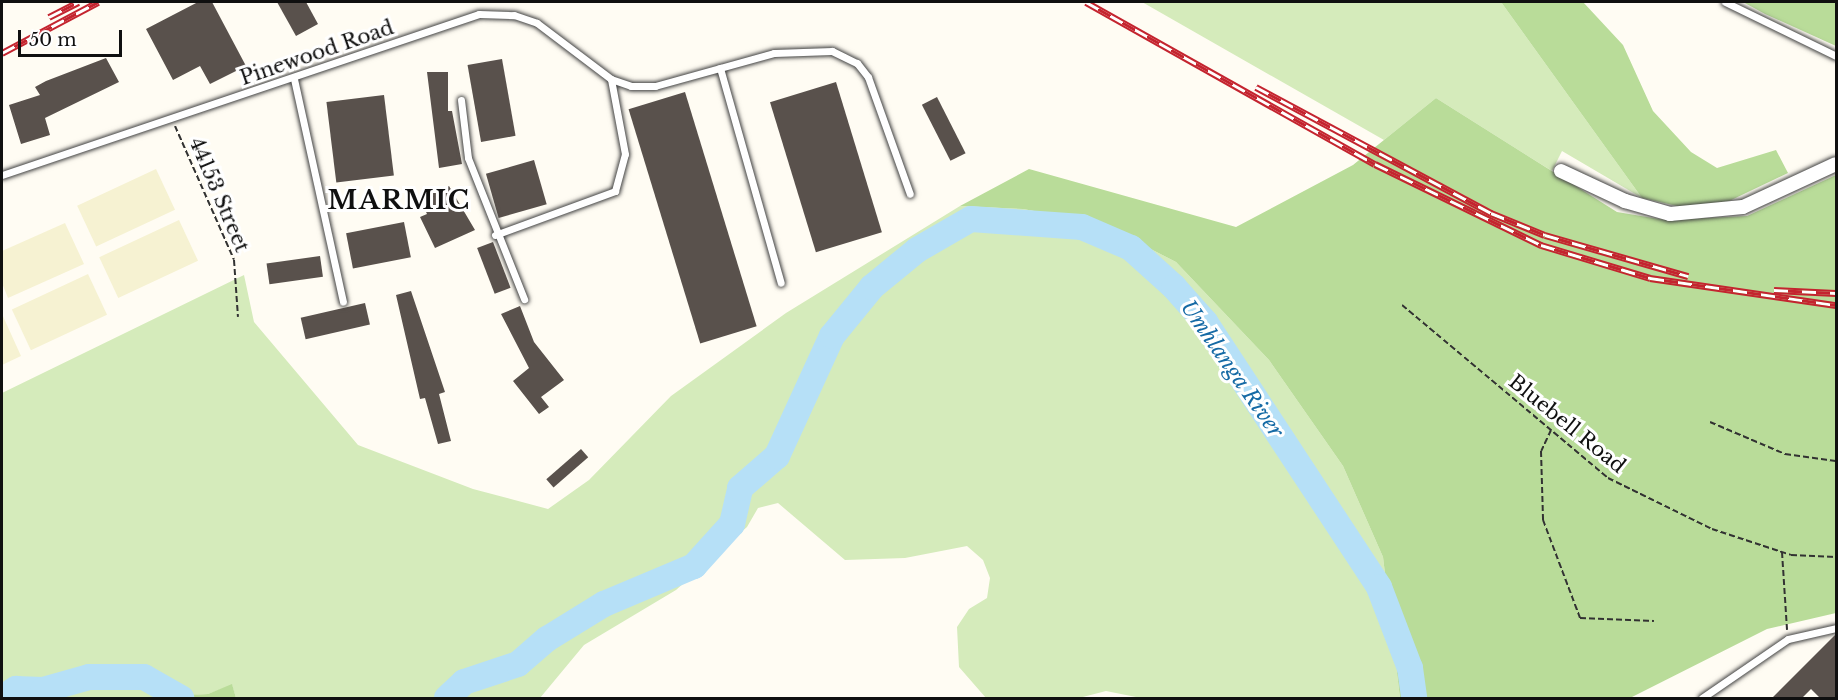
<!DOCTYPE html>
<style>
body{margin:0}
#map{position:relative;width:1838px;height:700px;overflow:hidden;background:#fffcf3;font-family:"Libre Baskerville",serif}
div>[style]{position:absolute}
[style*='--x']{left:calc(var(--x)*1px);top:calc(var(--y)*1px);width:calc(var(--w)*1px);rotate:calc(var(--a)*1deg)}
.farmland>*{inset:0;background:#f6f2d2;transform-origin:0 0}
.green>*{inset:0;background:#d5ebbb}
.forest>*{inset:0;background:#b9dc99}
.river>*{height:26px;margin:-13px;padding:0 13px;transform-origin:13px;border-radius:13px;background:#b6e0f7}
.building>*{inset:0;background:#59514c;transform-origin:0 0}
.path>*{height:2px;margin-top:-1px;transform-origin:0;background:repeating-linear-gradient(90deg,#323232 0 6px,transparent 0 9px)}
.roads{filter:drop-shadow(0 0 2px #434343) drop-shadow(0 0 2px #434343)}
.lane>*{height:7px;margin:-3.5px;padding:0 3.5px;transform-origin:3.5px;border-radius:3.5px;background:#fff}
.street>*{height:14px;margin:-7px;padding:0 7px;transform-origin:7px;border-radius:7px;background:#fff}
.rail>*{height:7px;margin-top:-3.5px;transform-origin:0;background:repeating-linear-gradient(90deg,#fff 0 14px,#c4242f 0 28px);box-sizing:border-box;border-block:2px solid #c4242f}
span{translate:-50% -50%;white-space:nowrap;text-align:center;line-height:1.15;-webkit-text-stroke:6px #fff;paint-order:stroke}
.street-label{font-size:20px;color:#101010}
.water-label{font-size:21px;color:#156aa5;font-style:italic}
.district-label{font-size:26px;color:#101010;font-weight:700;letter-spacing:1.5px}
.frame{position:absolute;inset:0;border:3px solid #101010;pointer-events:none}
.scale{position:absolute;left:18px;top:30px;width:104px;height:27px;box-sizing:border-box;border:3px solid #101010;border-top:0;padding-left:8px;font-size:18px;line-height:21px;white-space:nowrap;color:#101010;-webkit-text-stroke:4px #fff;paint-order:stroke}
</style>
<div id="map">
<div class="farmland">
<i style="left:156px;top:169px;width:45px;height:87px;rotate:65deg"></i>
<i style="left:179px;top:220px;width:45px;height:88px;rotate:65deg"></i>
<i style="clip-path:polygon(65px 223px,84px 264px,8px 298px,2px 283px,2px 251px)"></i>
<i style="left:88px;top:274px;width:45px;height:84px;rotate:65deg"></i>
<i style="clip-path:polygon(2px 314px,21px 356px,2px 365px)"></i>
</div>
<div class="green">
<i style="clip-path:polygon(1142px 2px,1501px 2px,1642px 198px,1562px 151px,1552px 171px,1436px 98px,1384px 140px)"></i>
<i style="clip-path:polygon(960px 206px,1023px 209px,1100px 223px,1176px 262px,1269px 360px,1343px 466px,1383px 557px,1400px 698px,1141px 698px,1106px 691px,1079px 698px,986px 698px,959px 667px,957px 627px,969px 609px,987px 598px,990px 578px,983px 560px,967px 546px,905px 558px,845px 560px,778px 503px,758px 508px,747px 527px,676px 590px,584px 645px,540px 698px,236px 698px,232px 685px,208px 694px,156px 698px,2px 698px,2px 393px,244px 275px,254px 322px,358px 445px,473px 489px,548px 509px,589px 480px,671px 396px,786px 313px)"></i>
</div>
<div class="forest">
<i style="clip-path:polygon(1501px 2px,1583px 2px,1623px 45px,1653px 111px,1691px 152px,1717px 168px,1776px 150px,1788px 173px,1725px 203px,1686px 208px,1642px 198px)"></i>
<i style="clip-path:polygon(1743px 2px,1836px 2px,1836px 46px,1765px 14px)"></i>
<i style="clip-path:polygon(1436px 98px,1617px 212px,1665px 220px,1747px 216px,1836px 175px,1836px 613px,1767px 629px,1630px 698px,1400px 698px,1383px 557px,1343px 466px,1269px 360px,1176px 262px,1100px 223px,1023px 209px,960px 206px,1029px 169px,1236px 227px,1353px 165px)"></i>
<i style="clip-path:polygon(232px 684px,236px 698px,154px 697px,208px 694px)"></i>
</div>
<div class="river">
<i style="--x:2;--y:698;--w:17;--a:-33"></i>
<i style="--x:16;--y:689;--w:27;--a:2"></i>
<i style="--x:43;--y:690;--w:48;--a:-15.8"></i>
<i style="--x:89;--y:677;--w:55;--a:0"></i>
<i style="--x:144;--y:677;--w:43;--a:29.6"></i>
<i style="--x:447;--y:698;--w:23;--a:-43"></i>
<i style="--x:464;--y:682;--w:57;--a:-18.4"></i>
<i style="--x:518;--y:664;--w:38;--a:-41"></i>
<i style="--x:547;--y:639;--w:67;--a:-31.6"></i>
<i style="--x:604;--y:604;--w:98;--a:-22.9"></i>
<i style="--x:694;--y:566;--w:57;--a:-47.9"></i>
<i style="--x:732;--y:524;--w:37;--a:-77"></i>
<i style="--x:740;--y:488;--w:49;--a:-40.9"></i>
<i style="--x:777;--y:456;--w:132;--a:-65.4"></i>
<i style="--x:832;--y:336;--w:63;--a:-50.8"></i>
<i style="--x:872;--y:287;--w:58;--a:-39.4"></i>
<i style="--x:917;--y:250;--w:62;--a:-29.9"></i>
<i style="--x:971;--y:219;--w:111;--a:4.1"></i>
<i style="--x:1082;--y:227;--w:53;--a:23.2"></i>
<i style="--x:1131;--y:248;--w:58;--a:42.2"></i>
<i style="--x:1174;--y:287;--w:47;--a:48.5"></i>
<i style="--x:1205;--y:322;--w:317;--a:56.7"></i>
<i style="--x:1379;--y:587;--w:87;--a:69.1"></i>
<i style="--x:1410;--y:668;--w:30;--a:82"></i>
</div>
<div class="building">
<i style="clip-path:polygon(198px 2px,212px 2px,246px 66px,210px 84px,200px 66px,173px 80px,146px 29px)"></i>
<i style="clip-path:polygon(277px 2px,306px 2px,318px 24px,296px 36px)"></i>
<i style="clip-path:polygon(106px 58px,119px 82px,45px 118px,50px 135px,21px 144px,9px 105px,40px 95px,35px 87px,46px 81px)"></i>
<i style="left:502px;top:59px;width:78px;height:35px;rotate:80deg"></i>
<i style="clip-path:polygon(427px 72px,448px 72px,448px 111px,452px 111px,462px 164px,439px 168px)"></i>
<i style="left:836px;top:82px;width:157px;height:69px;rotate:73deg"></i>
<i style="left:685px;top:92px;width:245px;height:59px;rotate:73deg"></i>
<i style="left:384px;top:95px;width:81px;height:58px;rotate:83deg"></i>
<i style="left:937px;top:97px;width:63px;height:17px;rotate:63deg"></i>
<i style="left:534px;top:160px;width:46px;height:50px;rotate:74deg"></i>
<i style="clip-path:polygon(449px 186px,475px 230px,435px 248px,420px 217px,427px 214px,420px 199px)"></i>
<i style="left:404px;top:222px;width:36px;height:59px;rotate:79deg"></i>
<i style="left:493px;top:242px;width:49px;height:17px;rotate:69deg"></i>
<i style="left:320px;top:256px;width:21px;height:54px;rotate:82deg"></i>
<i style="clip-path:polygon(411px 291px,445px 392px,439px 394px,451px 441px,438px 444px,425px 398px,420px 399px,396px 295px)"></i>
<i style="left:365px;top:303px;width:22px;height:66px;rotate:77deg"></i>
<i style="clip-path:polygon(520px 306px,534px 342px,564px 380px,541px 397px,549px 407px,539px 414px,513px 381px,529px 368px,501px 314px)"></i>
<i style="left:581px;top:449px;width:11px;height:46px;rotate:49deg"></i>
<i style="clip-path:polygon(1836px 634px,1836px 699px,1821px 699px,1811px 689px,1801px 699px,1771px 699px)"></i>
</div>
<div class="path">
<i style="--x:175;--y:126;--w:146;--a:66.2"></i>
<i style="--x:234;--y:260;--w:57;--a:86"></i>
<i style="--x:1402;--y:305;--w:269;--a:40"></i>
<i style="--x:1608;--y:478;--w:116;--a:26.1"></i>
<i style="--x:1712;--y:529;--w:83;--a:18.2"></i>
<i style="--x:1791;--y:555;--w:45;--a:2.5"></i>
<i style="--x:1710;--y:422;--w:82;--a:23.1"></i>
<i style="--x:1785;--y:454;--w:51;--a:7.8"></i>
<i style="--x:1551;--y:430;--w:23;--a:115"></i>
<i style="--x:1541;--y:451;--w:69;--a:88.3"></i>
<i style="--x:1543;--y:520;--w:105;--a:69.3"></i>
<i style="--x:1580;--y:618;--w:74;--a:2.3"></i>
<i style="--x:1782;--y:552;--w:78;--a:86.3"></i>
</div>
<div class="roads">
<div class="lane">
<i style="--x:1725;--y:2;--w:123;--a:25.9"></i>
<i style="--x:720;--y:68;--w:223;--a:74.2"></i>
<i style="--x:294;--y:79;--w:228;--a:77.6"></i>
<i style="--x:461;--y:100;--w:58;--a:83.1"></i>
<i style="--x:468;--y:158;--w:152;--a:68.3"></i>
<i style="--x:2;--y:175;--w:503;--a:-18.65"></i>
<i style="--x:479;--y:14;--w:35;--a:2"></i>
<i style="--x:514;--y:15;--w:24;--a:19"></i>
<i style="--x:537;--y:23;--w:93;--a:37.1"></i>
<i style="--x:611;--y:79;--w:21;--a:19"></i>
<i style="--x:631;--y:86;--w:24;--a:0"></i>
<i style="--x:655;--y:86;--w:123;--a:-15.5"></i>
<i style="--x:774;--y:53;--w:58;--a:-2"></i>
<i style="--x:832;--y:51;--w:28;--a:26"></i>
<i style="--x:857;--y:63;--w:18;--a:52"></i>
<i style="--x:868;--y:77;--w:124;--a:70.3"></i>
<i style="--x:495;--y:235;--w:128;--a:-20.1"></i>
<i style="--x:615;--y:191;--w:38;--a:-75"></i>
<i style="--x:625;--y:154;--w:76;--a:-100.6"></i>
<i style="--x:1702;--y:698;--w:104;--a:-34.5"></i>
<i style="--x:1788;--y:639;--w:49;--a:-12.9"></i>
</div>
<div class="street">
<i style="--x:1561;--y:171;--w:71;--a:25.1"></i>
<i style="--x:1625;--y:201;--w:47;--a:16.1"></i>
<i style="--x:1670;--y:214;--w:73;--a:-5.5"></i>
<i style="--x:1743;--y:207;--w:102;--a:-24.8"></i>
</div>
</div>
<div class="rail">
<i style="--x:1086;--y:2;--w:331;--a:29.3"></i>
<i style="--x:1375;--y:164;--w:185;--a:26"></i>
<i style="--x:1541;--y:245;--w:114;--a:16.8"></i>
<i style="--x:1650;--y:278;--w:188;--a:8.3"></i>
<i style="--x:49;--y:17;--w:33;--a:-27"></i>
<i style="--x:2;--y:53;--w:109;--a:-28"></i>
<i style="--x:1256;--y:87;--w:267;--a:28.2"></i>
<i style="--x:1491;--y:213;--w:58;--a:22.2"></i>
<i style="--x:1545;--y:235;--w:149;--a:16"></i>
<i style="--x:1774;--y:290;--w:62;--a:2.8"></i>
</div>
<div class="street-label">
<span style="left:317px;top:53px;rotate:-19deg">Pinewood Road</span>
<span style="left:219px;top:195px;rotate:67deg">44153 Street</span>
<span style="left:1567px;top:424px;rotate:39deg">Bluebell Road</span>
</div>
<div class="water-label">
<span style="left:1232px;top:369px;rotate:55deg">Umhlanga River</span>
</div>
<div class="district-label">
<span style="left:399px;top:201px">MARMIC</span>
</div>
<div class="frame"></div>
<div class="scale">50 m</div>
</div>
